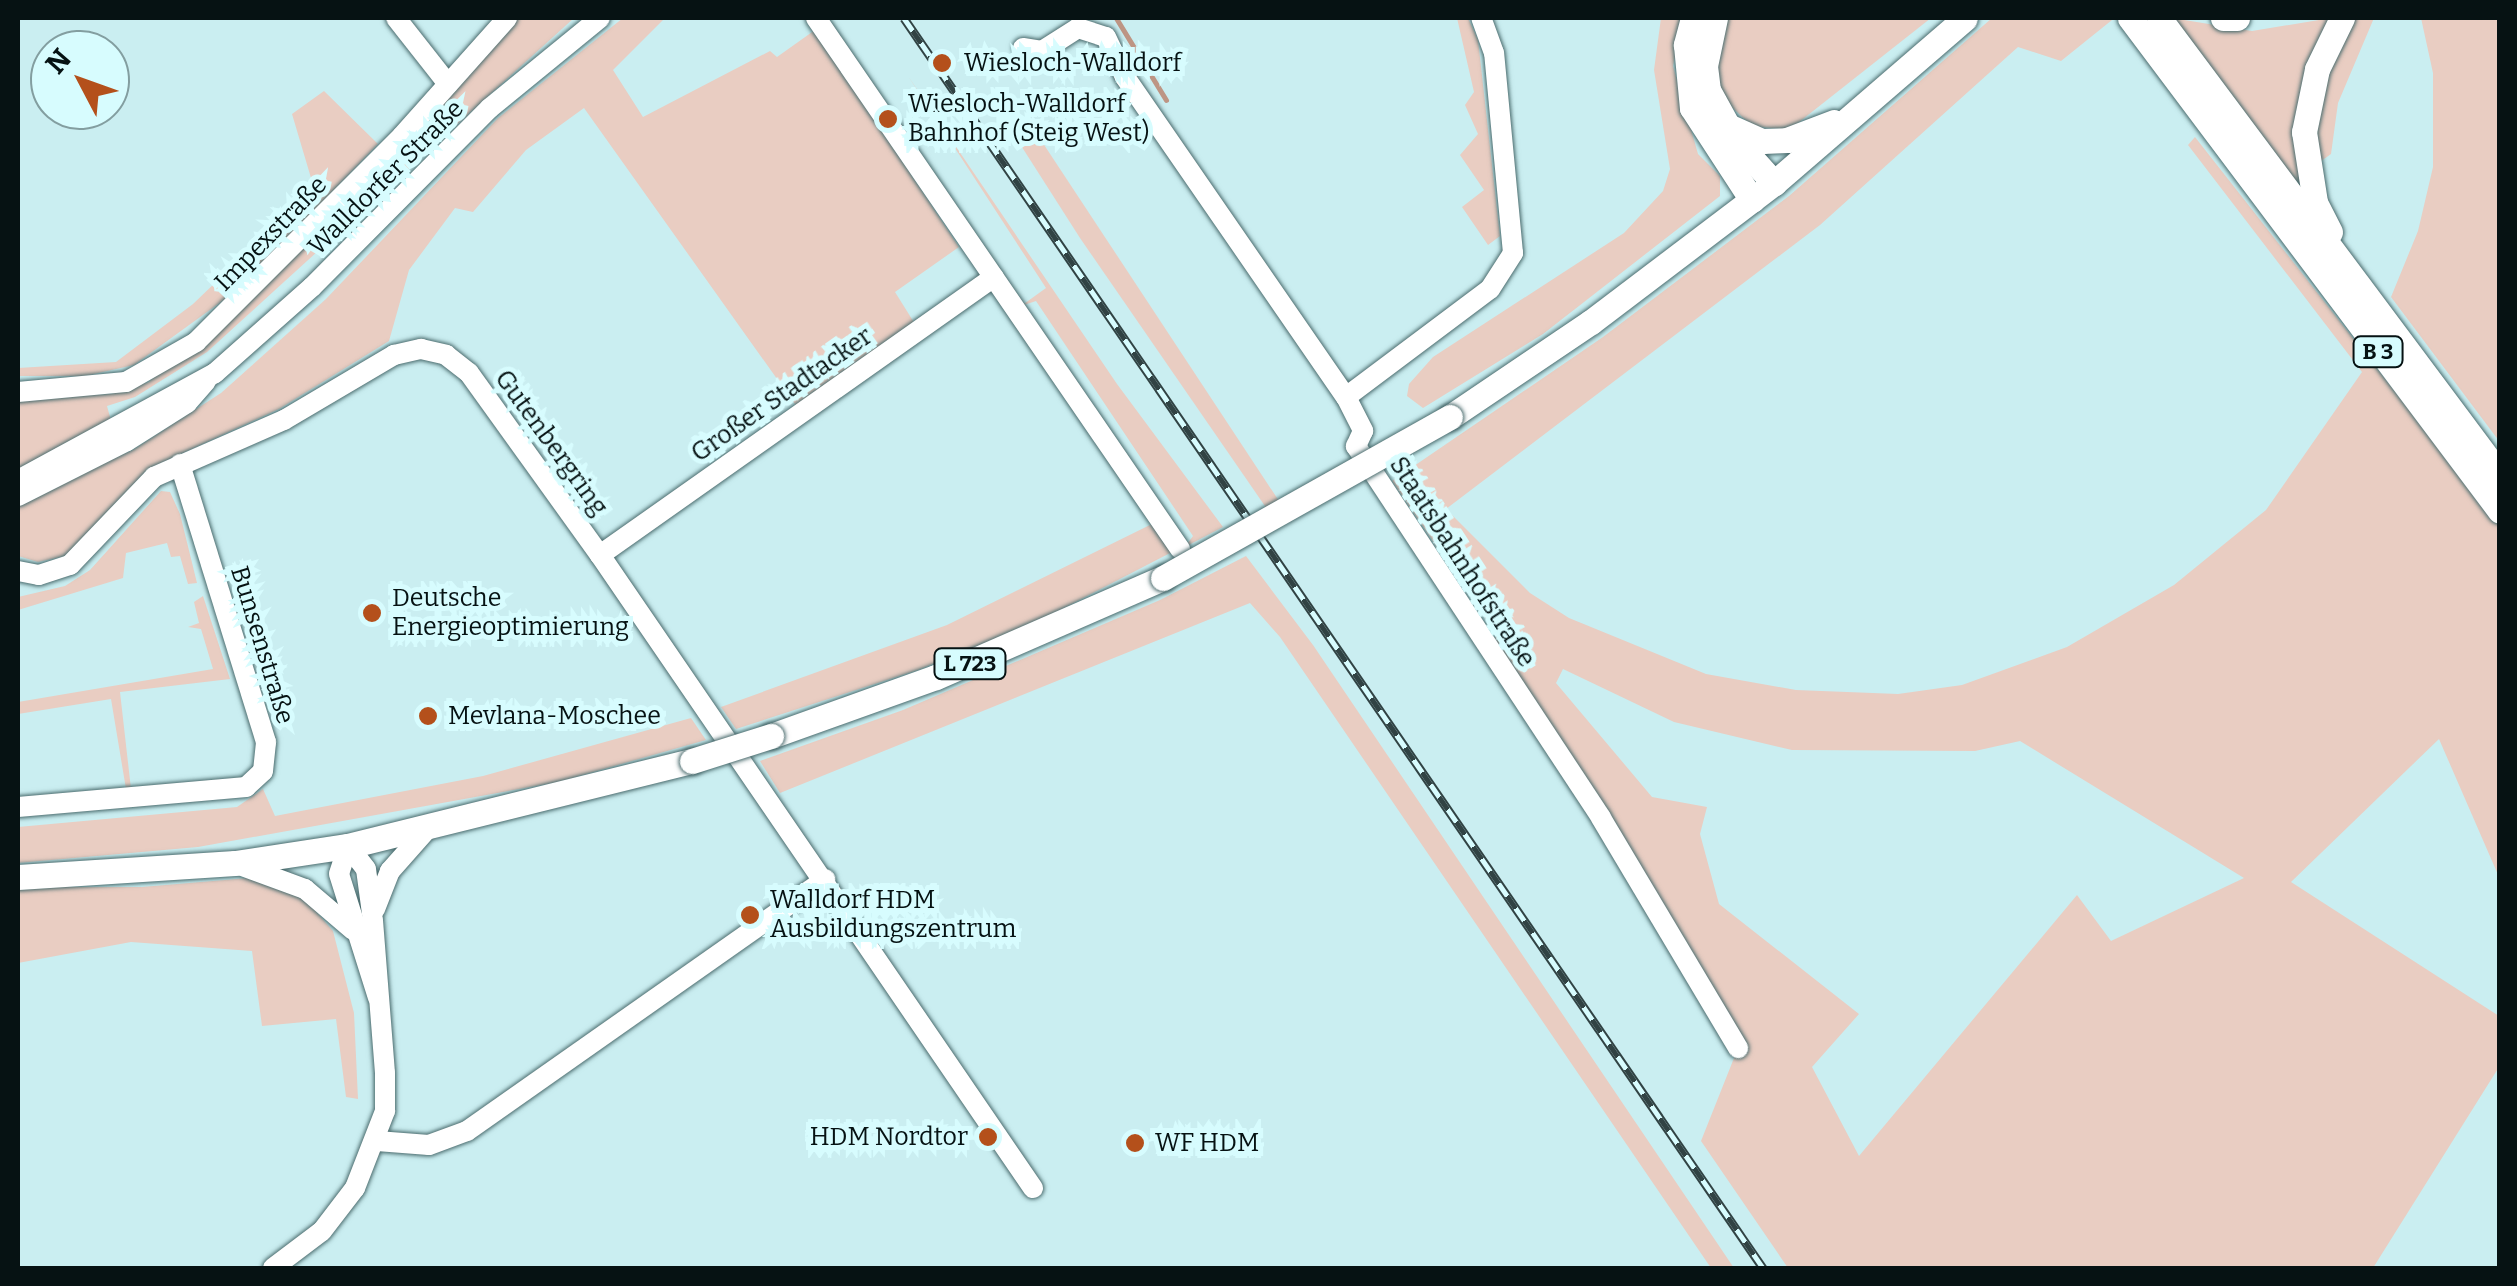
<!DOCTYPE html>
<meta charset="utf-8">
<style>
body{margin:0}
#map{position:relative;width:2517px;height:1286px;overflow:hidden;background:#caeef1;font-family:Bitter,serif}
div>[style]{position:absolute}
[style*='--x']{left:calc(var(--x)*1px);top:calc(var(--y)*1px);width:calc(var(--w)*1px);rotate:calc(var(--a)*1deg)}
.green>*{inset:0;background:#e9cdc2}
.stream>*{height:5px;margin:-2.5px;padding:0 2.5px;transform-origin:2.5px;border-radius:2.5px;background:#bd9584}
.roads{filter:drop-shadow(0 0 2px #4a6b6d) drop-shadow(0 0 2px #4a6b6d)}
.minor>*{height:20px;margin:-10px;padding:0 10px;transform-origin:10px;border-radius:10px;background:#fff}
.major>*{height:25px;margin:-12.5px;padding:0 12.5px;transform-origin:12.5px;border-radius:12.5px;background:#fff}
.rail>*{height:9px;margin-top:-4.5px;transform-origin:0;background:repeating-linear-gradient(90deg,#d7fcfe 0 15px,#314344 0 30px);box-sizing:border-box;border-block:2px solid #314344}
.bridges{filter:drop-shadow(0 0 2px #4a6b6d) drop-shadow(0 0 2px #4a6b6d)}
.major-bridge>*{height:25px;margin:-12.5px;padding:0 12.5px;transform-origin:12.5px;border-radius:12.5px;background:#fff}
.dots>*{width:28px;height:28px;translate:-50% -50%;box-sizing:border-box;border:5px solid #d7fcfe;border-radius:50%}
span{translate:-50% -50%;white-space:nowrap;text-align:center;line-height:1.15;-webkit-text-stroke:10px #d7fcfe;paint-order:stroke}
.shield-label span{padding:2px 8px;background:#d7fcfe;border:2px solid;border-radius:8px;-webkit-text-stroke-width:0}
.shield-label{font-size:22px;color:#061213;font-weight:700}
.poi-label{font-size:25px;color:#061213}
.left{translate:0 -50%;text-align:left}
.right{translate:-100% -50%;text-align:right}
.street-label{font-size:25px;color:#061213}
.frame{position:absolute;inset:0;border:20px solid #061213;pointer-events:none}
.north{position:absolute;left:30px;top:30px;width:100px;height:100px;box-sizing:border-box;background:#d7fcfe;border:2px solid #839ea0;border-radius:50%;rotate:311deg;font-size:28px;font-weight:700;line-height:40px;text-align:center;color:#061213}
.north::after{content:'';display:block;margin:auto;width:35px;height:45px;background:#b4501b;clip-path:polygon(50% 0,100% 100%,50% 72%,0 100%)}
</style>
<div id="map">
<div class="green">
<i style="clip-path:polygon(512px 18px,574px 18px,207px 352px,135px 397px,107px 406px,112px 424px,18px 472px,18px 399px,110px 394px,149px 382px)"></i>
<i style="clip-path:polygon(623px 18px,665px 18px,613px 70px,643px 117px,770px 51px,777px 57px,815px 30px,959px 247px,895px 292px,915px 324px,797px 407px,584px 108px,526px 150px,473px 212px,455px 208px,409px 270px,389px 341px,279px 409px,148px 469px,65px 556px,38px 562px,18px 556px,18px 501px,133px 450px,221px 393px,326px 299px,498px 118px)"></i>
<i style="clip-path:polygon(1457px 18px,1468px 18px,1478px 40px,1500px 236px,1488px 245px,1462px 207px,1484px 190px,1460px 155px,1478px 134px,1465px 105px,1474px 92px)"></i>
<i style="clip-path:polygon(1661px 18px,1684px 18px,1673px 66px,1698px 154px,1720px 176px,1720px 196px,1543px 334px,1423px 408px,1407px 396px,1409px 384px,1433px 357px,1624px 233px,1663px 191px,1670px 169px,1654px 70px)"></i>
<i style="clip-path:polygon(1725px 18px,1931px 18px,1789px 130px,1752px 126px,1723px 99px,1715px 80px)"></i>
<i style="clip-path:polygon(evenodd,1992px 18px,2112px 20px,2061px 61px,2018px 47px,1820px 225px,1446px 509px,1530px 593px,1569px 618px,1706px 674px,1796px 690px,1898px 694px,1962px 685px,2067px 647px,2174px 585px,2266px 510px,2362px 372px,2188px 145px,2195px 137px,2499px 524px,2499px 877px,2439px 739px,2291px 882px,2499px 1016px,2499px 1067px,2373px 1268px,1788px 1268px,1701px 1141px,1736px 1053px,1490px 643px,1497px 635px,1392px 481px,1603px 337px,1789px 196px,1992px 18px,1563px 669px,1674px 722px,1792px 750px,1975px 751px,2020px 741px,2244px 878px,2111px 941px,2077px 895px,1859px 1156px,1812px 1067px,1859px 1014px,1719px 904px,1700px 834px,1707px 807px,1652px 797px,1556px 683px,1563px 669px)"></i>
<i style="clip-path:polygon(2172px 18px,2252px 31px,2331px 18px,2298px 196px)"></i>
<i style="clip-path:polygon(2354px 18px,2374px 18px,2338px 103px,2331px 154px,2317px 164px,2314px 133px,2322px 86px)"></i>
<i style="clip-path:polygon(2421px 18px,2499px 18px,2499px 441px,2391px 297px,2418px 231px,2433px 167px,2433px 73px)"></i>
<i style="clip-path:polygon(908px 76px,1117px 384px,1223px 527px,1185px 547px,1193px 536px,1036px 301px,1021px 306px,1046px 288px)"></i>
<i style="clip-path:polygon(324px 91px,378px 144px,236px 291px,134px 365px,85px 376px,18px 376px,18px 368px,116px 362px,193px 304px,314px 188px,292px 114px)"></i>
<i style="clip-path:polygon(1029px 122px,1279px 501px,1267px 509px,1080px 238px,1013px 133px)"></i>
<i style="clip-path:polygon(161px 491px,170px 492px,180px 514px,197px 583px,188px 584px,180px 556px,171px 557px,167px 543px,126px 553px,123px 578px,18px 610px,18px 597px,65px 586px,90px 570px)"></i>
<i style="clip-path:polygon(1156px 522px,1174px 551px,1035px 623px,918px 670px,736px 729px,721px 707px,947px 625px)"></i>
<i style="clip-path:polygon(1246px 556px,1313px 645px,1734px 1268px,1711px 1268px,1280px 637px,1250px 603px,780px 793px,760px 761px,903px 710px,1160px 600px)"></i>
<i style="clip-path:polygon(203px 596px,230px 679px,120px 692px,131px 789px,126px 789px,111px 699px,18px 714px,18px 731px,18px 702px,213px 669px,201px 629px,188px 627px,199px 623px,194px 602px)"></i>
<i style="clip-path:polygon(691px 718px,706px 740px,558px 782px,198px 847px,18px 863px,18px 827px,237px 807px,263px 789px,275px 816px,483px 776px)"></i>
<i style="clip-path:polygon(248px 878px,305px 899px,333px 931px,354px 1013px,358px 1099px,346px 1097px,336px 1019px,262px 1026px,252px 951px,131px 942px,18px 963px,18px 887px,142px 887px)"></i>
</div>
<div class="stream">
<i style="--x:1116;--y:18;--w:96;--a:58.6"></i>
</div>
<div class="roads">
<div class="minor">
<i style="--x:396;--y:18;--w:84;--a:51.8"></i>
<i style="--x:816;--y:18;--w:644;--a:55.57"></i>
<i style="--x:1023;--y:48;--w:19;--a:9"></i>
<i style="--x:1042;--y:51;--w:43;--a:-32.6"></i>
<i style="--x:1078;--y:28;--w:29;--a:18"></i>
<i style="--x:1106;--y:37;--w:44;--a:64.6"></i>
<i style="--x:1125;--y:77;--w:389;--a:55.4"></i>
<i style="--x:1346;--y:397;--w:38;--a:63"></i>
<i style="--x:1363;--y:431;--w:17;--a:115"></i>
<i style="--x:1356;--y:446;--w:445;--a:56.6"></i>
<i style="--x:1601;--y:818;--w:268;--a:59.2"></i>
<i style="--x:18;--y:392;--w:108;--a:-5.3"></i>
<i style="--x:126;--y:382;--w:81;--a:-29.7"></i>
<i style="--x:196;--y:342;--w:291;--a:-45"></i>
<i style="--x:402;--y:136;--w:158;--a:-48.3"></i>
<i style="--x:1346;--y:397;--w:180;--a:-36.9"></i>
<i style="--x:1490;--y:289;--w:43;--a:-57.4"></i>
<i style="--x:1513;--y:253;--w:201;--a:-95.4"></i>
<i style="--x:1494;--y:53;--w:37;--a:-110"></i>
<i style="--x:18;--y:480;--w:224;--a:-28.5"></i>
<i style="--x:215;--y:373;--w:130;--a:-41.6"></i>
<i style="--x:312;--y:287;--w:252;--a:-45.2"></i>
<i style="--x:490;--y:108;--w:142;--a:-39.3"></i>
<i style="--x:18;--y:496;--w:122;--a:-26.8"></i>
<i style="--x:127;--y:441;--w:71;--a:-32.3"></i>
<i style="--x:187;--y:403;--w:29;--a:-49"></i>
<i style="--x:600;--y:555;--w:482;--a:-35.2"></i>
<i style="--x:18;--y:571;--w:21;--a:11"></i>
<i style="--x:39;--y:575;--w:33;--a:-18"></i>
<i style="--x:70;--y:565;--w:122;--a:-46.3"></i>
<i style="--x:154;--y:477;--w:142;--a:-23.7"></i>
<i style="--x:284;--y:420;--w:128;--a:-30.6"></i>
<i style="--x:394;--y:355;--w:28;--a:-13"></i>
<i style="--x:421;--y:349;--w:26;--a:13"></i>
<i style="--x:446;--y:355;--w:29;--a:38"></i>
<i style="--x:469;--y:373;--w:224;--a:54.3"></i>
<i style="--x:600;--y:555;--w:767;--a:55.63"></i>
<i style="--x:18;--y:807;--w:229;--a:-5"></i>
<i style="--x:246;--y:787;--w:23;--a:-43"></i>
<i style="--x:263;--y:771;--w:29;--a:-84"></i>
<i style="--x:266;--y:742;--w:291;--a:-107.2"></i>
<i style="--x:237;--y:864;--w:72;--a:20.2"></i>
<i style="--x:305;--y:889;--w:63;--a:40.5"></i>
<i style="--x:375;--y:909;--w:41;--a:-68.5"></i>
<i style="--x:390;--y:871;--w:59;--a:-48.4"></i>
<i style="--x:377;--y:1141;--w:52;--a:4.4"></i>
<i style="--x:429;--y:1145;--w:40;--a:-20.2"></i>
<i style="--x:467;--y:1131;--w:438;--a:-35.1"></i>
<i style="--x:273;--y:1268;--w:61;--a:-37.1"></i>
<i style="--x:322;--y:1231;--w:54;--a:-52.5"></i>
<i style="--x:355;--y:1188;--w:83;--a:-68.7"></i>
<i style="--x:385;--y:1111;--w:38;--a:-90"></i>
<i style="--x:385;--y:1073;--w:152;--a:-94.5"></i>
<i style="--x:373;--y:921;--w:52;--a:-97.7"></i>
<i style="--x:366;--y:869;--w:29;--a:-128"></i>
<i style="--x:348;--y:846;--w:29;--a:108"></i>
<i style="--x:339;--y:874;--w:130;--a:72.5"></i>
</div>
<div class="major">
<i style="--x:1693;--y:18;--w:28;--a:105"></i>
<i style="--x:1686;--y:45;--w:63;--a:84.6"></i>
<i style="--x:1692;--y:108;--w:110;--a:56.9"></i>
<i style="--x:1715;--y:18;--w:49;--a:101.8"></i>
<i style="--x:1705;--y:66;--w:24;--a:83"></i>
<i style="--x:1708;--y:90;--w:58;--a:61.2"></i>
<i style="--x:1736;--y:141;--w:57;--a:47.9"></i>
<i style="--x:2130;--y:18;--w:616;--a:53.11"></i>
<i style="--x:2159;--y:18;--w:570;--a:53.27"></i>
<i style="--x:2223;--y:18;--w:14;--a:0"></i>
<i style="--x:1730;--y:127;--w:35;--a:24"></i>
<i style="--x:1762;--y:141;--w:25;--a:-2"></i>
<i style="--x:1787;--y:140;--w:50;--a:-21"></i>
<i style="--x:2330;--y:232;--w:34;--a:-117"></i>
<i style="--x:2315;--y:202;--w:71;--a:-98.9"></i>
<i style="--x:2304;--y:132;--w:64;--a:-78.3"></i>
<i style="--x:2317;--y:69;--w:57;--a:-63.9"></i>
<i style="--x:1450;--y:417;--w:170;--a:-34"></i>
<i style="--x:1591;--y:322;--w:230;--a:-37.2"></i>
<i style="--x:1774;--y:183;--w:252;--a:-40.8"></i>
<i style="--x:771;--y:736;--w:175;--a:-19.7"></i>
<i style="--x:936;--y:677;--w:248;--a:-23.6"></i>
<i style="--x:18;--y:877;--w:217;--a:-3.7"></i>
<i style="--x:235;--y:863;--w:114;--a:-8.6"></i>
<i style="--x:348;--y:846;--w:354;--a:-13.9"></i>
</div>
</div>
<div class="rail">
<i style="--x:904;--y:18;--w:1517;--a:55.5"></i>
</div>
<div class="bridges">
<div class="major-bridge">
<i style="--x:1163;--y:578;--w:329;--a:-29.3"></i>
<i style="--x:692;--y:761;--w:83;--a:-17.6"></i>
</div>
</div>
<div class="dots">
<i style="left:942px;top:63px;background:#b4501b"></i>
<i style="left:888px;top:119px;background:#b4501b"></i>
<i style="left:372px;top:613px;background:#b4501b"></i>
<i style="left:428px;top:716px;background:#b4501b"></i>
<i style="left:750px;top:915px;background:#b4501b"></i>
<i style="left:988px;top:1137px;background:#b4501b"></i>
<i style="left:1135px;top:1143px;background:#b4501b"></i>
</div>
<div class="shield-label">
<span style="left:2378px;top:352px">B 3</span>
<span style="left:970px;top:664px">L 723</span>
</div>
<div class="poi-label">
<span class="left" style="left:964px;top:63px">Wiesloch-Walldorf</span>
<span class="left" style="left:908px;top:119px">Wiesloch-Walldorf<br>Bahnhof (Steig West)</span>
<span class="left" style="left:392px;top:613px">Deutsche<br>Energieoptimierung</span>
<span class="left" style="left:448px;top:716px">Mevlana-Moschee</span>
<span class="left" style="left:770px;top:915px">Walldorf HDM<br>Ausbildungszentrum</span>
<span class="right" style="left:968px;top:1137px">HDM Nordtor</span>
<span class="left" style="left:1155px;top:1143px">WF HDM</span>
</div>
<div class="street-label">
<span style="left:386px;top:178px;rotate:-45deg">Walldorfer Straße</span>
<span style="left:271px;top:234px;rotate:-46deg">Impexstraße</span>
<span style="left:782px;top:395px;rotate:-35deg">Großer Stadtacker</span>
<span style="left:551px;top:443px;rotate:54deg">Gutenbergring</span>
<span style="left:1462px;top:562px;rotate:57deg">Staatsbahnhofstraße</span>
<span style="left:262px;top:645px;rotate:73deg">Bunsenstraße</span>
</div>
<div class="frame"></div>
<div class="north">N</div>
</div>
